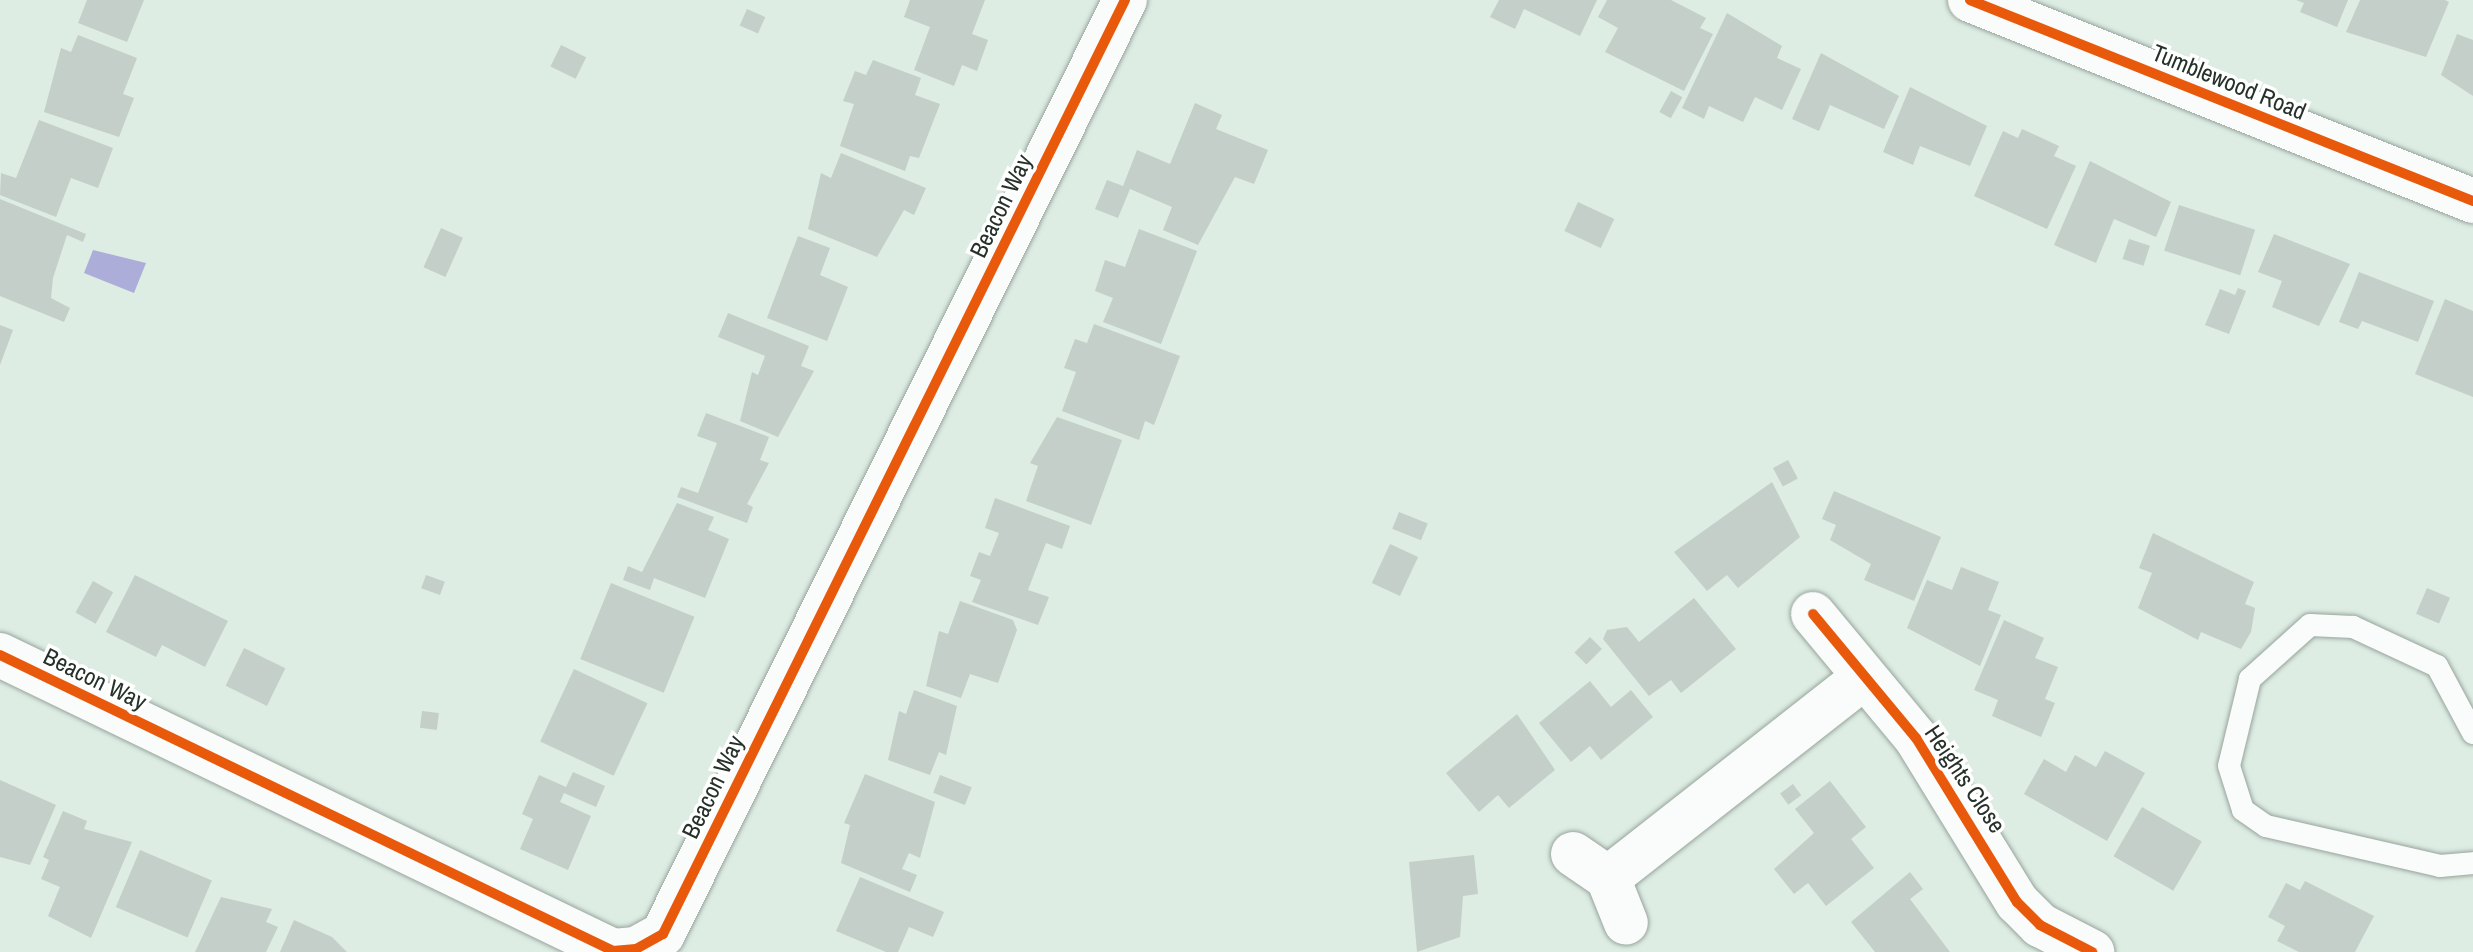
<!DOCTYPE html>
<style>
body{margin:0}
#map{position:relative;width:2473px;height:952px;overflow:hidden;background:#ddede3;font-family:"Archivo Narrow",sans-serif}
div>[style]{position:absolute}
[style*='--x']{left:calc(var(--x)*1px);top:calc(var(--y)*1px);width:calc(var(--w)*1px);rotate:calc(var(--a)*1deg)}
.water>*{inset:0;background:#acadd9}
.building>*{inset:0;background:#c3cfc8;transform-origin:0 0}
.roads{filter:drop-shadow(0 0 2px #98a49d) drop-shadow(0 0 2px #98a49d)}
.lane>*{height:22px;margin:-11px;padding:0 11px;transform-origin:11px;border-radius:11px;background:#fafcfb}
.street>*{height:44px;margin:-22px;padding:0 22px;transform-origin:22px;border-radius:22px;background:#fafcfb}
.cycleway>*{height:10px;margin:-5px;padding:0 5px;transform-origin:5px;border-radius:5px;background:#e8590c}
span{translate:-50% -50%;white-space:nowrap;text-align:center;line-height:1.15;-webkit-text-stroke:7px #fff;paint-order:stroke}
.street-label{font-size:24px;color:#26312a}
</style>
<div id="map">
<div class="water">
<i style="clip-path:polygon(93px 250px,146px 263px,134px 293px,84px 273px)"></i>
</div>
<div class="building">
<i style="clip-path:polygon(87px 0,144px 0,127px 42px,78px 23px)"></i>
<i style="clip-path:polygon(910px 0,985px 0,972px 34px,988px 40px,977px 71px,962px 65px,954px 86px,914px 70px,930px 27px,904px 17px)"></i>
<i style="clip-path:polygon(1499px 0,1597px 0,1580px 36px,1524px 9px,1515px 29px,1490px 17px)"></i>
<i style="clip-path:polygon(1607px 0,1671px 0,1706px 18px,1700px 28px,1713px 34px,1684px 91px,1605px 52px,1618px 28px,1598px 17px)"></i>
<i style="clip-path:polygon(2296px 0,2348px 0,2337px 27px,2300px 12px,2304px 3px)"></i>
<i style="clip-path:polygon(2360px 0,2445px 0,2449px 2px,2426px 57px,2346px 32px)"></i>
<i style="left:747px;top:9px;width:20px;height:18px;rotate:24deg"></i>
<i style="clip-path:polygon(1727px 13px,1782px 46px,1777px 58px,1801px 69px,1782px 110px,1755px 97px,1743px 122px,1709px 106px,1704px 119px,1682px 108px)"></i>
<i style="clip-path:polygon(2457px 34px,2473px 40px,2473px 96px,2441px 75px)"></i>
<i style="clip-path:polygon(78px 35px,137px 58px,123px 94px,134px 98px,119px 137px,44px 112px,61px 48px,71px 52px)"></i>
<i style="left:561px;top:45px;width:28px;height:24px;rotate:26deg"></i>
<i style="clip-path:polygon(1821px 53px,1899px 96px,1884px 129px,1830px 105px,1819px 131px,1792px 119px)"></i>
<i style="clip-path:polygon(873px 60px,921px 78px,915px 95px,940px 104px,919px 158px,910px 156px,905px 171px,840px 146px,854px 104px,843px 101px,855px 71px,866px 75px)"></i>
<i style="clip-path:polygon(1910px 87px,1987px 126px,1970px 166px,1920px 146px,1913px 165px,1883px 152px)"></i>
<i style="left:1671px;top:91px;width:13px;height:24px;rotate:29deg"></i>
<i style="clip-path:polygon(1195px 103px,1222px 115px,1216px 129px,1268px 150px,1254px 184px,1235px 177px,1198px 245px,1163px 230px,1172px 207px,1130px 189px,1118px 218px,1095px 209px,1107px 180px,1123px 186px,1137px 150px,1170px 164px)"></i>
<i style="clip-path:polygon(39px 120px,113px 148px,98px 188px,71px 178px,56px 217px,0 195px,1px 173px,16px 178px)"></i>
<i style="clip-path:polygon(2022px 129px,2059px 146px,2054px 156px,2076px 166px,2047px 229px,1974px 196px,2003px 131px,2018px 138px)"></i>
<i style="clip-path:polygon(841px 153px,926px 188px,914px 215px,904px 210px,877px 257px,808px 229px,821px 173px,831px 178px)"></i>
<i style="clip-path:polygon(2090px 161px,2171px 202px,2156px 237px,2114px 219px,2096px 263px,2054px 245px)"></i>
<i style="clip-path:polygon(0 199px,86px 234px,83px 242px,67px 235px,53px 278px,51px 298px,70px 308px,64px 322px,0 296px)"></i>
<i style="left:1578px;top:202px;width:40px;height:32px;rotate:25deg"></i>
<i style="left:2179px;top:205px;width:80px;height:48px;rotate:18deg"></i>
<i style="left:441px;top:228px;width:24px;height:43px;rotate:24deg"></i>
<i style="clip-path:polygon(1139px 229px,1197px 251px,1161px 344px,1103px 322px,1113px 298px,1095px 291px,1105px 260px,1125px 267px)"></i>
<i style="clip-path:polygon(2274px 234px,2350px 264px,2319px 326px,2272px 307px,2282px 281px,2258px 272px)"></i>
<i style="clip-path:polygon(798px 236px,830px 248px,820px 275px,848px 287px,827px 341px,767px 318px)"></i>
<i style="left:2129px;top:239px;width:22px;height:21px;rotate:18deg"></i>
<i style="clip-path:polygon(2359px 272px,2434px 301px,2418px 342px,2362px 321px,2358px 329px,2339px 322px)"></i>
<i style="clip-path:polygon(2238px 288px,2246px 291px,2229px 334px,2205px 325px,2220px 289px,2235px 295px)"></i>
<i style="clip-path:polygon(2445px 299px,2473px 311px,2473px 397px,2415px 374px)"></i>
<i style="clip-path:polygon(728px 313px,809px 346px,801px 366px,814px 371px,778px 437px,740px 421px,752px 372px,758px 375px,765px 356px,718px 337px)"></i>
<i style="clip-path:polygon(1094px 324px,1180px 356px,1154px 425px,1145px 421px,1139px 440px,1062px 411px,1076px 372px,1064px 368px,1075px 339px,1087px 343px)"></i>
<i style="clip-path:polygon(0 325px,13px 330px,0 365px)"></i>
<i style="clip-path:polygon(706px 413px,769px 437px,760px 460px,769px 463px,747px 504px,753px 507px,747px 523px,677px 497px,681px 487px,698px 493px,717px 443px,697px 436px)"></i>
<i style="clip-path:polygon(1057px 417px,1122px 440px,1091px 525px,1026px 501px,1038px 466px,1030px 463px)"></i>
<i style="left:1788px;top:460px;width:21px;height:17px;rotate:62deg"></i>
<i style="clip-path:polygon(1772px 482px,1800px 537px,1738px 588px,1727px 575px,1707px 591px,1674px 552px)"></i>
<i style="clip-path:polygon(1834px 491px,1941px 537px,1914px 601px,1864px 580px,1871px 564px,1830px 540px,1836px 525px,1822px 519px)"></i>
<i style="clip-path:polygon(995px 498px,1070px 526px,1062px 549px,1046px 543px,1028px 590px,1049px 597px,1038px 625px,972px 602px,981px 580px,970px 576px,979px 552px,990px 556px,999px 533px,985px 528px)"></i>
<i style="clip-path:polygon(677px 503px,714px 517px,708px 530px,729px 539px,705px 598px,654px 578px,650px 590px,623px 580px,628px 566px,642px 572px)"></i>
<i style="left:1399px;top:512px;width:31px;height:18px;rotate:22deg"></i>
<i style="clip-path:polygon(2153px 533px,2254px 582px,2245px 604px,2255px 608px,2251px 632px,2241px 649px,2201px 632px,2198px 640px,2138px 608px,2152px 573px,2139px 568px)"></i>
<i style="left:1390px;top:544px;width:31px;height:43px;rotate:25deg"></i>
<i style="clip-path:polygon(1961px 567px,1999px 582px,1988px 610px,2001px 615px,1980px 666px,1907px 628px,1927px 580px,1952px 590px)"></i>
<i style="clip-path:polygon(135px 575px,228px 621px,205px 667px,162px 645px,156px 657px,106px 632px)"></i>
<i style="left:426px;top:575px;width:20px;height:14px;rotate:20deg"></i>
<i style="left:93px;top:581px;width:23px;height:36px;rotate:29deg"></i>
<i style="left:611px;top:583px;width:90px;height:82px;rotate:22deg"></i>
<i style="left:2427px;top:588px;width:25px;height:28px;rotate:23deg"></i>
<i style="clip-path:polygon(1694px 598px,1736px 649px,1681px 693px,1671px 680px,1649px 696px,1603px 639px,1607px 630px,1627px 627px,1639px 642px)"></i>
<i style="clip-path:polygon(960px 601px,1013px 620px,1017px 630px,998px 683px,970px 674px,961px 698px,926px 686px,939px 631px,948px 634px)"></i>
<i style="clip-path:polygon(2004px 620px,2044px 638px,2035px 658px,2058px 667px,2045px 699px,2055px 703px,2041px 737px,1992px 716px,1998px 700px,1974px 690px)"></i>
<i style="left:1590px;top:637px;width:17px;height:22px;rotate:45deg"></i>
<i style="left:244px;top:648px;width:46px;height:42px;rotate:26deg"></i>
<i style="left:574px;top:669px;width:81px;height:80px;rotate:25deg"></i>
<i style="clip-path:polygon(1590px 681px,1611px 707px,1631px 690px,1653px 717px,1601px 760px,1590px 746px,1571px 762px,1539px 723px)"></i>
<i style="clip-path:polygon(914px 690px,957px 706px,946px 755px,939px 752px,930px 775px,888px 760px,899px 711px,906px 714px)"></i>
<i style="left:422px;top:711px;width:17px;height:17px;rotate:7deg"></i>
<i style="clip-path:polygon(1517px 714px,1555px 770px,1509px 808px,1498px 795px,1479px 812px,1446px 773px)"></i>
<i style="clip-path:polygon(2105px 751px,2145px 773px,2107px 841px,2024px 794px,2044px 759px,2066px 772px,2075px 755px,2096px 767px)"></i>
<i style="clip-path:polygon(573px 772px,605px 786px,596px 807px,564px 793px,560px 802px,591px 816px,568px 870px,520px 849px,533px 819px,522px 814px,539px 775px,566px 787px)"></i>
<i style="clip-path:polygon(865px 774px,935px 802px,920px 858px,909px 853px,902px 869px,917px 875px,910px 892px,841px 863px,850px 825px,844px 823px)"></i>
<i style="left:940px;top:775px;width:34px;height:19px;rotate:21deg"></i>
<i style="clip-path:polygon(0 780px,56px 805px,30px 865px,0 857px)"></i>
<i style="clip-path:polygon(1830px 781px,1866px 827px,1851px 839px,1874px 868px,1826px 906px,1808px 883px,1794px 894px,1774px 869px,1814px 833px,1795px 809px)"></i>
<i style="left:1793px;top:784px;width:14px;height:16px;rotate:54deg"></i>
<i style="left:2142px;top:807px;width:69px;height:57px;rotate:30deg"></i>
<i style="clip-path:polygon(63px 811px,87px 821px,84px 829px,132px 842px,91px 938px,48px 916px,60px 887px,41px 879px,49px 860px,43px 857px)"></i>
<i style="left:140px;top:850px;width:78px;height:62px;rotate:23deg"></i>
<i style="clip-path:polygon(1474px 855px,1478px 894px,1463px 896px,1460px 937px,1417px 952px,1409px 862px)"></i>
<i style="clip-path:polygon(1910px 872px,1923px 889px,1910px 899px,1950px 952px,1875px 952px,1851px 922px)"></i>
<i style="clip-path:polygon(860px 877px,944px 912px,933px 937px,909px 927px,898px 952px,886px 952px,836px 931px)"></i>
<i style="clip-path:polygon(2305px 881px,2374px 916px,2355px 952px,2299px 952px,2277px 941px,2285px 926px,2268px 917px,2286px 883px,2300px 890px)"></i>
<i style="clip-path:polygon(221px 897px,272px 909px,266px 922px,278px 927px,266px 952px,195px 952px)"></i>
<i style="clip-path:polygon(294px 920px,332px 937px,347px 952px,280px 952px)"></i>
</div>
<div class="roads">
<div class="lane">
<i style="--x:2473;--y:733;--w:76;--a:-118.2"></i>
<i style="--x:2437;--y:666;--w:93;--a:-155.1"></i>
<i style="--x:2353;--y:627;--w:43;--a:-177.3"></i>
<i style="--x:2310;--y:625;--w:81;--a:138"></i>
<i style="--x:2250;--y:679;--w:89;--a:103.6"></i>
<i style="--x:2229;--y:766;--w:46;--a:72.3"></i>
<i style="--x:2243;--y:810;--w:28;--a:35"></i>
<i style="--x:2266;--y:826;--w:179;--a:12.9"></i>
<i style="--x:2440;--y:866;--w:33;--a:-5"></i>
</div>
<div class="street">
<i style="--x:1970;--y:0;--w:542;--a:21.78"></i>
<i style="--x:1813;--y:614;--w:161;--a:50.3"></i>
<i style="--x:1916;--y:738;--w:193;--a:58.4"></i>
<i style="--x:2017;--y:902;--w:33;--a:45"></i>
<i style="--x:2040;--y:925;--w:59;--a:27.4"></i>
<i style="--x:0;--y:655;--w:681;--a:25.77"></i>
<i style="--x:613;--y:951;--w:23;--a:-5"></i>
<i style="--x:636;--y:949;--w:31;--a:-29"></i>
<i style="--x:663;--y:934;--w:1042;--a:-63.68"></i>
<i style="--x:1573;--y:854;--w:42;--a:34.4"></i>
<i style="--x:1608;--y:878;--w:48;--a:68.2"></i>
<i style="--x:1608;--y:878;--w:324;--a:-38.1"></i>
</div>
</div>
<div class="cycleway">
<i style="--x:1970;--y:0;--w:542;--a:21.78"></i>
<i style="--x:1813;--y:614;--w:161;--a:50.3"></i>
<i style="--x:1916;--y:738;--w:193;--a:58.4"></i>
<i style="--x:2017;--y:902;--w:33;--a:45"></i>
<i style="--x:2040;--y:925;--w:59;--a:27.4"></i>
<i style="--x:0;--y:655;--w:681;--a:25.77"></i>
<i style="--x:613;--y:951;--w:23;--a:-5"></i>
<i style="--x:636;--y:949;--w:31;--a:-29"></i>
<i style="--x:663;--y:934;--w:1042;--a:-63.68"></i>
</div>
<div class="street-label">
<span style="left:2229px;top:82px;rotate:22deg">Tumblewood Road</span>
<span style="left:1001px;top:206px;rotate:-64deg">Beacon Way</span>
<span style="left:95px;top:679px;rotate:26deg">Beacon Way</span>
<span style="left:1965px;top:779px;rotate:56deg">Heights Close</span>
<span style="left:713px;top:787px;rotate:-64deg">Beacon Way</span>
</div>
</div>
